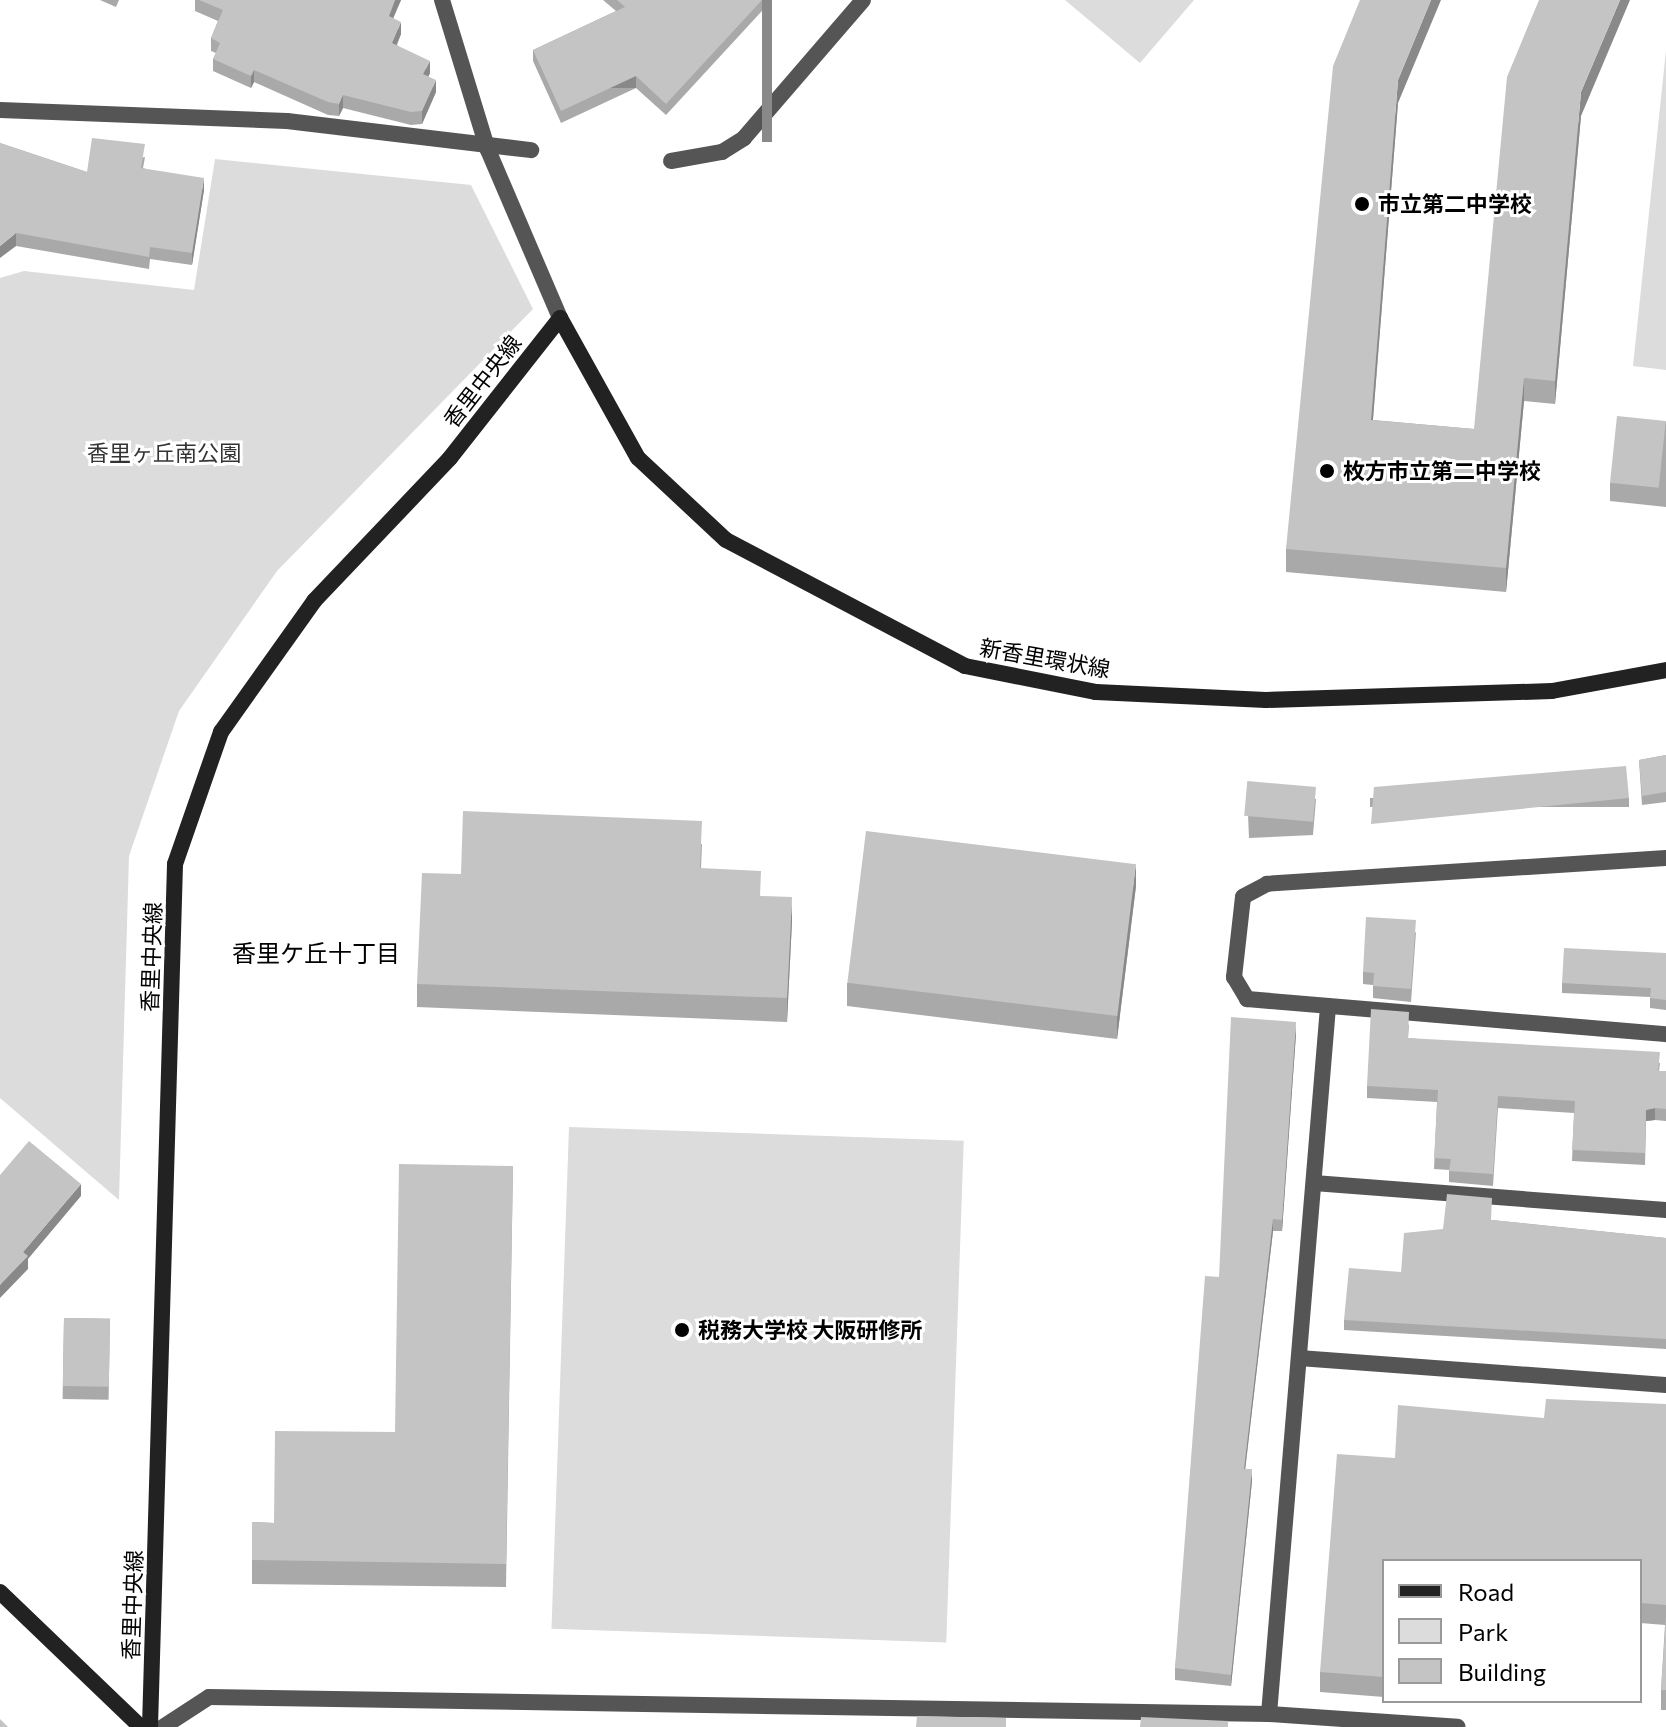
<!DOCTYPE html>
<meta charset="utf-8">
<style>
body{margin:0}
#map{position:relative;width:1666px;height:1727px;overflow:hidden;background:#fff;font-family:Commissioner,"Noto Sans JP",sans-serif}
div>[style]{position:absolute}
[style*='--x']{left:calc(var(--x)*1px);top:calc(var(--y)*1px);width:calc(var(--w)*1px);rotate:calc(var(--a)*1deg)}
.green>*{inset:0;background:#dcdcdc;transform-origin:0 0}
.street>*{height:16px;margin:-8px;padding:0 8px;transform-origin:8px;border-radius:8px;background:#555}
.secondary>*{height:16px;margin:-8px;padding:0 8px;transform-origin:8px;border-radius:8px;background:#222}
.wall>*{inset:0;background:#a9a9a9;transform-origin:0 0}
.shaded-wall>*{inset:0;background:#898989;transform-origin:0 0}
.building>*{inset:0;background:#c4c4c4;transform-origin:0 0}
.dots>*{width:22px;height:22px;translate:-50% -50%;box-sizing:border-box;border:4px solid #fff;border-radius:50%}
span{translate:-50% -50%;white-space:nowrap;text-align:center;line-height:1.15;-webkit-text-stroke:6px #fff;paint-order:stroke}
.poi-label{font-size:22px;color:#000;font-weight:700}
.left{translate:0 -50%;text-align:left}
.street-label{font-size:22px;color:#000}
.park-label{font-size:22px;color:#333}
.neighbourhood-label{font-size:24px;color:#000}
.legend{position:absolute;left:1382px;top:1559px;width:260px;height:144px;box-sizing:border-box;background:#fff;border:2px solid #999;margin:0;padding:10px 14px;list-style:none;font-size:24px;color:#000}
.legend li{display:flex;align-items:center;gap:16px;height:40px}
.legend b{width:40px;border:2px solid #999}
</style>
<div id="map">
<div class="green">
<i style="clip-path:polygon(1065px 0,1194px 0,1140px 63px)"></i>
<i style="clip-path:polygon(1666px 50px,1666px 370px,1633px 366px)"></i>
<i style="clip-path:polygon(215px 159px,471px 185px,533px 309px,277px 571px,179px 711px,129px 856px,119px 1200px,0 1098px,0 278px,24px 271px,194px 290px)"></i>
<i style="left:569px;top:1127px;width:395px;height:502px;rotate:2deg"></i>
</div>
<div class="street">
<i style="--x:442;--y:0;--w:157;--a:73"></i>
<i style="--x:488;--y:150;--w:183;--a:66.8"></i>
<i style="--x:0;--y:110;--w:287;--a:2.2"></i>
<i style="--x:287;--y:121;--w:246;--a:6.8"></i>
<i style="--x:671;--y:161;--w:52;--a:-10"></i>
<i style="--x:722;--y:152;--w:26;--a:-32"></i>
<i style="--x:744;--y:138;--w:182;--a:-49.2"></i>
<i style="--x:1666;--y:858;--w:400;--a:176.3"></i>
<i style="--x:1267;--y:884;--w:27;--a:152"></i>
<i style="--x:1243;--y:897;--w:81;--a:96.4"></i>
<i style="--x:1234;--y:977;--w:26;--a:59"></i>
<i style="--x:1247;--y:999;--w:420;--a:4.8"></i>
<i style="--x:1314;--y:1183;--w:353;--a:4.4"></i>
<i style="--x:1299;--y:1358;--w:368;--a:4.2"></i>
<i style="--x:1269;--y:1714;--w:709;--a:-85.23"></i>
<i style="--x:163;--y:1727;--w:55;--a:-33.1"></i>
<i style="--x:209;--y:1697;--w:1060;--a:0.92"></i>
<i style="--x:1269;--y:1714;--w:189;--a:3.9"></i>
</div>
<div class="secondary">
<i style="--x:0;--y:1592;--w:195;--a:43.8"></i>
<i style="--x:150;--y:1727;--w:863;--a:-88.34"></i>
<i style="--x:175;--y:864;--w:140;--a:-70.8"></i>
<i style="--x:221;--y:732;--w:161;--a:-54.6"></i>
<i style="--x:314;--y:601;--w:197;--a:-46.4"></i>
<i style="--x:450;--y:458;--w:178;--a:-51.8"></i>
<i style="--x:560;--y:318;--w:160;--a:60.9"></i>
<i style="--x:638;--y:458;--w:120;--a:43"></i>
<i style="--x:726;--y:540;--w:270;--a:27.8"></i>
<i style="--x:965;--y:666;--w:134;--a:11.2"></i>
<i style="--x:1096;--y:692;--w:170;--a:2.7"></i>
<i style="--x:1266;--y:700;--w:286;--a:-1.8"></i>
<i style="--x:1552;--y:691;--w:116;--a:-10.4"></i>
</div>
<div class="wall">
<i style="clip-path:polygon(100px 0,119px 0,116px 7px)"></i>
<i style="clip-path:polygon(195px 0,401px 0,393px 18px,401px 34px,397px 45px,430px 73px,428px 77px,436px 92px,422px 124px,411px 125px,343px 108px,339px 116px,328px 115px,254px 82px,251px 88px,213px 71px,213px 59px,216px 53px,211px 51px,211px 38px,218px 21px,195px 11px)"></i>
<i style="clip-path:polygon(603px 0,772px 0,666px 115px,636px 88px,561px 123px,533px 61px,533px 50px,616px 11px)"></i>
<i style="clip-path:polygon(1398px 103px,1373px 420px,1474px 429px,1581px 116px,1555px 404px,1524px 401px,1506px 592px,1286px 572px,1286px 549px)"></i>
<i style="clip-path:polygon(0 143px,87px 172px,145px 157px,143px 168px,204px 190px,192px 265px,150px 259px,149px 269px,16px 246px)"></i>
<i style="clip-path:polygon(1666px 421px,1666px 507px,1610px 501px,1610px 483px)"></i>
<i style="clip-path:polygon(1666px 755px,1666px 802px,1642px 805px,1639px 760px)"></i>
<i style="clip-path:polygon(1247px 790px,1316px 799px,1313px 835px,1249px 838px)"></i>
<i style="left:1629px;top:798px;width:9px;height:259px;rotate:90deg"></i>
<i style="clip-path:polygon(702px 844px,701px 869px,761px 896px,792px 921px,787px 1022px,417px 1007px,417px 984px,461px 874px)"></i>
<i style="clip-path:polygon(1136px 886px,1117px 1039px,847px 1006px,847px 983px)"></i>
<i style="clip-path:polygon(1416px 932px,1411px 1002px,1373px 998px,1373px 985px,1363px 984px,1363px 972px)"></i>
<i style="clip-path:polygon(1666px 953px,1666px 1010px,1650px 1008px,1650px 997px,1562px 993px,1562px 983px)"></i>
<i style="clip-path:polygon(1409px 1024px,1408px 1038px,1660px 1063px,1659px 1071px,1666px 1071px,1666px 1121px,1655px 1120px,1646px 1121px,1645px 1165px,1572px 1161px,1574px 1113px,1498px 1108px,1493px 1186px,1449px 1182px,1449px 1170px,1434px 1169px,1437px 1102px,1367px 1098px,1367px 1086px)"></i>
<i style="clip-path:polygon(1296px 1034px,1282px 1231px,1273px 1231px,1245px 1469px,1252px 1481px,1231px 1686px,1175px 1680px,1175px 1668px,1219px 1277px)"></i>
<i style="clip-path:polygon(513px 1166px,506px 1587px,252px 1584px,252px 1522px,274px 1523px,395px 1432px)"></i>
<i style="clip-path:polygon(1492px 1220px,1666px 1238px,1666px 1349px,1344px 1330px,1344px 1320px,1401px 1272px,1443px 1229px)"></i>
<i style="left:64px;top:1318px;width:46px;height:81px;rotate:1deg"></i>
<i style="clip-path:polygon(1666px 1404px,1666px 1710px,1661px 1710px,1661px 1690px,1665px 1625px,1640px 1623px,1640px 1561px,1384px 1561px,1384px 1697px,1320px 1692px,1320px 1672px,1395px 1458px,1544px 1418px)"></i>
</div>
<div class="shaded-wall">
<i style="clip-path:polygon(395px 0,401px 0,389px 28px,389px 16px)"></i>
<i style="left:762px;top:0;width:10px;height:142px"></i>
<i style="clip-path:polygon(1431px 0,1441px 0,1398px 103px,1371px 443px,1371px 420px,1398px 80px)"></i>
<i style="clip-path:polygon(1620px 0,1630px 0,1581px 116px,1555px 404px,1555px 381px,1581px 92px)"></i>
<i style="clip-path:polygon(401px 22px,401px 34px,392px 55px,392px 43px)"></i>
<i style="clip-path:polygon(430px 61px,430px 73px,423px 87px,423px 74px)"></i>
<i style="clip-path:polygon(254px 70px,254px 82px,251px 88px,251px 76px)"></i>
<i style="left:636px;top:76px;width:12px;height:83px;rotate:90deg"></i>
<i style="clip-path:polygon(436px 80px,436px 92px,422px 124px,422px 111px)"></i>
<i style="clip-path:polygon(343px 95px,343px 108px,339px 116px,339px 104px)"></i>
<i style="clip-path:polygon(204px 178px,204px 190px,192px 265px,192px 253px)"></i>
<i style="clip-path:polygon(16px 233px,16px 246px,0 258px,0 246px)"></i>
<i style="clip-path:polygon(1524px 378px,1524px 401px,1506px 592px,1506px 568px)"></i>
<i style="clip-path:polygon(1136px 863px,1136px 886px,1117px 1039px,1117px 1015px)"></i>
<i style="clip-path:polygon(792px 897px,792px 921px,787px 1022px,787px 998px)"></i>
<i style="clip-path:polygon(1296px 1022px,1296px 1034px,1282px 1231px,1282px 1220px)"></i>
<i style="clip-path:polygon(1655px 1108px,1655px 1120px,1646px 1121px,1645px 1165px,1646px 1110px)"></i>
<i style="clip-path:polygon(81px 1184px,81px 1196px,28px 1259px,28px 1269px,0 1298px,0 1285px,23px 1252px)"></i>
<i style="clip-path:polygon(1273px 1219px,1273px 1231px,1244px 1480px,1244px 1469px)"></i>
<i style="clip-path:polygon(1252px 1469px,1252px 1481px,1231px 1686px,1231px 1675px)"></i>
</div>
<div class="building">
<i style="clip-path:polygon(199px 0,395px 0,389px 16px,401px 22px,392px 43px,430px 61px,423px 74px,436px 80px,422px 111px,411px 112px,343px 95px,339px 104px,328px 102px,254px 70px,251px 76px,213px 59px,220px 43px,211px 38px,223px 10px)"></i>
<i style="clip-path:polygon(617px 0,762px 0,666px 104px,636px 76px,561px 111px,533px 50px,625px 7px)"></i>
<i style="clip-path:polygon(1360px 0,1431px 0,1398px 80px,1371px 420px,1474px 429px,1507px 77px,1539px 0,1620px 0,1581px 92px,1555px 381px,1524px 378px,1506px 568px,1286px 549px,1333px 66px)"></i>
<i style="clip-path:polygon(92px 138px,145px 144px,141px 168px,204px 178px,192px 253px,150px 247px,149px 257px,16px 233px,0 246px,0 143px,87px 172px)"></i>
<i style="left:1617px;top:416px;width:49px;height:67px;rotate:6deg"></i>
<i style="clip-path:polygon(1666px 755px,1666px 792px,1642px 796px,1639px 760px)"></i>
<i style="clip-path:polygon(1626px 766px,1629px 798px,1371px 824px,1374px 787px)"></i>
<i style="left:1316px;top:787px;width:35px;height:69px;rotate:95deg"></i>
<i style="clip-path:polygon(463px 811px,702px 821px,700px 868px,761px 871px,760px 896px,792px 897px,787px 998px,417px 984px,422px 873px,461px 874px)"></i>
<i style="left:866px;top:831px;width:272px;height:153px;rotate:7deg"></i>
<i style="clip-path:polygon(1366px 917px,1416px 920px,1411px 989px,1373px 986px,1374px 973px,1363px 972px)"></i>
<i style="clip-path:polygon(1564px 948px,1666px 953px,1666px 1000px,1650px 998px,1651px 988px,1562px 983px)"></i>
<i style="clip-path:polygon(1371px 1009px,1409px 1012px,1408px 1038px,1660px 1052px,1658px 1071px,1666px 1071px,1666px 1109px,1655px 1108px,1646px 1110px,1645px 1153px,1572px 1150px,1575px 1101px,1498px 1096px,1493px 1174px,1449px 1171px,1451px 1159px,1434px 1158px,1438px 1090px,1367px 1086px)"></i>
<i style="clip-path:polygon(1231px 1017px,1296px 1022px,1282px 1220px,1273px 1219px,1244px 1469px,1252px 1469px,1231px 1675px,1175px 1668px,1205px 1276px,1219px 1277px)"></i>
<i style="clip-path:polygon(29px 1141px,81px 1184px,23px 1252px,28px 1256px,0 1285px,0 1175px)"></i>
<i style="clip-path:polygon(399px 1164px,513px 1166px,506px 1564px,252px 1560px,252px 1522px,274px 1523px,275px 1431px,395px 1432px)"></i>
<i style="clip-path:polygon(1447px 1194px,1492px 1198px,1491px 1220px,1666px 1238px,1666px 1339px,1344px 1320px,1349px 1268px,1401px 1272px,1404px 1233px,1443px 1229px)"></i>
<i style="left:64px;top:1318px;width:46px;height:68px;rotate:1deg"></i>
<i style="clip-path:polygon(1546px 1399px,1666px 1404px,1666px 1605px,1640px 1603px,1640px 1561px,1384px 1561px,1384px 1677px,1320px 1672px,1337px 1454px,1395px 1458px,1398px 1405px,1544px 1418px)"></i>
<i style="clip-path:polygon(1666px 1617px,1666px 1690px,1661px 1690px)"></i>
<i style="clip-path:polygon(917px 1716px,1006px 1718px,1006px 1727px,916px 1727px)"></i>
<i style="clip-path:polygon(1141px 1717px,1228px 1721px,1228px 1727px,1140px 1727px)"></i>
<i style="clip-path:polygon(0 1719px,8px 1727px,0 1727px)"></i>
</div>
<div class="dots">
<i style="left:1362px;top:204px;background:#000"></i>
<i style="left:1327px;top:471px;background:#000"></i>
<i style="left:682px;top:1330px;background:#000"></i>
</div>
<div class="poi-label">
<span class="left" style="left:1378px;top:204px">市立第二中学校</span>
<span class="left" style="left:1343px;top:471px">枚方市立第二中学校</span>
<span class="left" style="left:698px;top:1330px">税務大学校 大阪研修所</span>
</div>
<div class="street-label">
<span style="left:482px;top:381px;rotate:-52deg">香里中央線</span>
<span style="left:1045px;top:658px;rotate:10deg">新香里環状線</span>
<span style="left:151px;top:957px;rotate:-88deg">香里中央線</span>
<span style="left:132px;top:1605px;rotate:-88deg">香里中央線</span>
</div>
<div class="park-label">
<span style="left:164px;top:453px">香里ヶ丘南公園</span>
</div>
<div class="neighbourhood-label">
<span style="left:316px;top:953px">香里ケ丘十丁目</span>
</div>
<ul class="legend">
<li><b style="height:10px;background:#222"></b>Road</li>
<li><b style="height:22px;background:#dcdcdc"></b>Park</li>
<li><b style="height:22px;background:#c4c4c4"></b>Building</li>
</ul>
</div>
